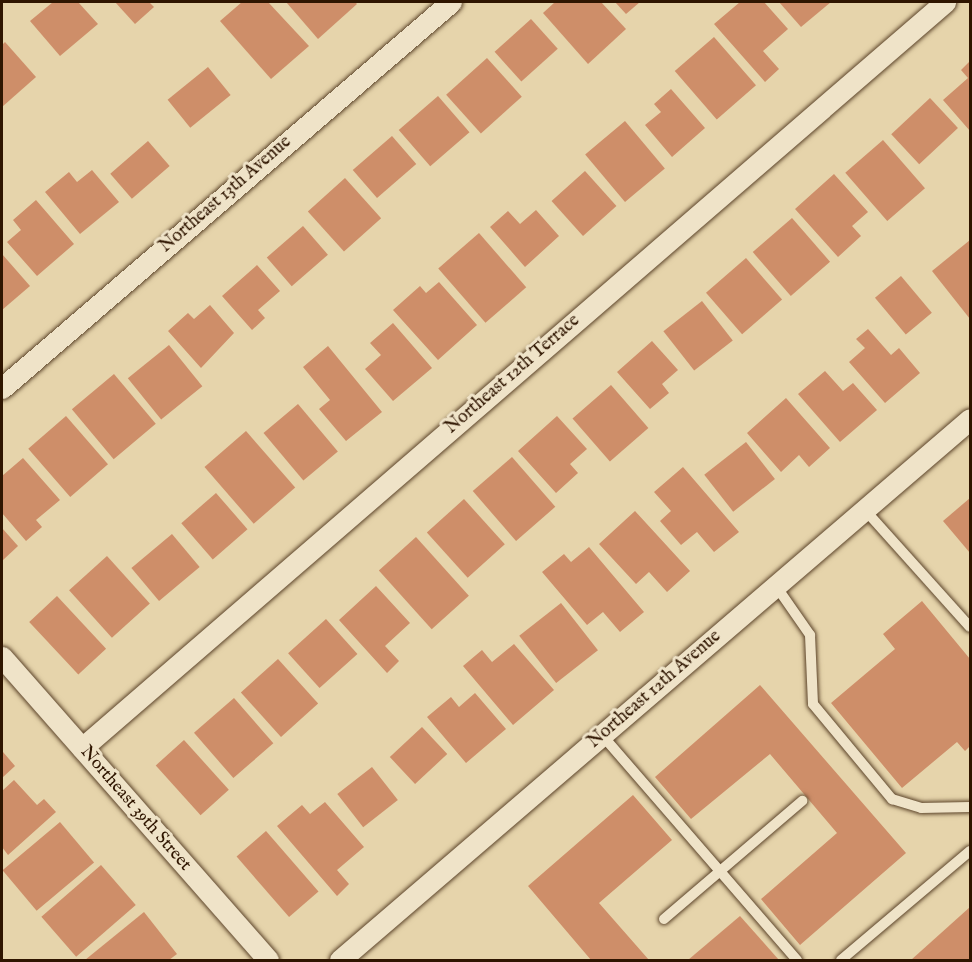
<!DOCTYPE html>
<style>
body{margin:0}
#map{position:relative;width:972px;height:962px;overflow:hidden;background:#e6d4ab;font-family:"IM FELL English",serif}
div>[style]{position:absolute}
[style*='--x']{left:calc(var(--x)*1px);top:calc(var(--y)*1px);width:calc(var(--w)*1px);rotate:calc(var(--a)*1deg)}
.building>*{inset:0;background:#ce8e69;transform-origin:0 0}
.roads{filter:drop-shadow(0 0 2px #5d452b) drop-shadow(0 0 2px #5d452b)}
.service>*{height:10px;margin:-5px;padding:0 5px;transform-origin:5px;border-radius:5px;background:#efe3c8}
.minor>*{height:21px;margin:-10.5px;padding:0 10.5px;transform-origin:10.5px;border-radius:10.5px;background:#efe3c8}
span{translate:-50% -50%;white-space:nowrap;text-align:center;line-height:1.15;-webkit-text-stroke:6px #efe3c8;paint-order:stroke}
.street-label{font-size:18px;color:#2f1500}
.frame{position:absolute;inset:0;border:3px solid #2f1500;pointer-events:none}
</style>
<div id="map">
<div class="building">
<i style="clip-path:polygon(53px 2px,78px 2px,98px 24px,60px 56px,30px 21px)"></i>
<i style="clip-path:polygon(115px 2px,149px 2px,154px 7px,135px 24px)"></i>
<i style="clip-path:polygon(242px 2px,268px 2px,309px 46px,271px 79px,220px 21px)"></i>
<i style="clip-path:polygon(286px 2px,355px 2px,357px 4px,318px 39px)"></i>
<i style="clip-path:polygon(555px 2px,601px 2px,626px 29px,588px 64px,543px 13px)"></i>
<i style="clip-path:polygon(615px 2px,640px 2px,626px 14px)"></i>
<i style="clip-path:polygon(740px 2px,764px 2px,788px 29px,763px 51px,779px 69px,765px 82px,714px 24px)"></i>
<i style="clip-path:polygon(779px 2px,831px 2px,801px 27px)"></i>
<i style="left:531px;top:19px;width:40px;height:49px;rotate:48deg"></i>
<i style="left:714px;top:37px;width:64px;height:52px;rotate:49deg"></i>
<i style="clip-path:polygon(5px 42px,36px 77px,2px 107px,2px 45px)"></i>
<i style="left:487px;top:58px;width:52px;height:55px;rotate:48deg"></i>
<i style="clip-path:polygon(970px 61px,970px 131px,943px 100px,968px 78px,961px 70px)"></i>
<i style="left:208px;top:67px;width:36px;height:52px;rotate:51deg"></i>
<i style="clip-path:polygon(671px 89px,705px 128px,672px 157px,645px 125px,661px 112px,654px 104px)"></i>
<i style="left:438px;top:96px;width:48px;height:52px;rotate:49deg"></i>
<i style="left:930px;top:98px;width:41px;height:53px;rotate:47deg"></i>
<i style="left:625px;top:121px;width:62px;height:52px;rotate:50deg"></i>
<i style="left:392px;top:136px;width:37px;height:52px;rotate:49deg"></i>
<i style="left:883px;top:140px;width:64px;height:50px;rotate:49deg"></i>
<i style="left:148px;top:141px;width:33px;height:50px;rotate:49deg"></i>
<i style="clip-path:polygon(92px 170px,119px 202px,80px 234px,45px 192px,69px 172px,77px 182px)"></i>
<i style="left:585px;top:171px;width:47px;height:45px;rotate:48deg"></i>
<i style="clip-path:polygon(834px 174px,868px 212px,852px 226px,861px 236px,838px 257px,795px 209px)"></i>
<i style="left:345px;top:178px;width:54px;height:50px;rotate:48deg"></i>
<i style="clip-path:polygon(36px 200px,74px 244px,37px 276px,7px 242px,21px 230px,13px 220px)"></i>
<i style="clip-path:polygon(536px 210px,559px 236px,525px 267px,490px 227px,508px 211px,520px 224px)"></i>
<i style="left:792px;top:218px;width:58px;height:52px;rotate:49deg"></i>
<i style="left:303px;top:226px;width:38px;height:48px;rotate:49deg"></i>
<i style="left:479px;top:233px;width:72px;height:54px;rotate:49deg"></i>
<i style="clip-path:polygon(970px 240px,970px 319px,932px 271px)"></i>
<i style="clip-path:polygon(2px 254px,30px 286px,2px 310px)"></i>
<i style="left:746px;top:258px;width:55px;height:53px;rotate:49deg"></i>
<i style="clip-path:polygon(257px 265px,280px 291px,258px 310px,265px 318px,252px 330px,222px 296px)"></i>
<i style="left:901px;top:276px;width:48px;height:34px;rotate:50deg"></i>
<i style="clip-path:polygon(439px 282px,477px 325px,438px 360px,393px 310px,420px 286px,426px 293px)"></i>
<i style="left:702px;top:301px;width:50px;height:49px;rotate:52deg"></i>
<i style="clip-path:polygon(210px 305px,234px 333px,201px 368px,168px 331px,188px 313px,194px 319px)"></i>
<i style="clip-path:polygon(393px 323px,432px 368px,393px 401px,365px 369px,381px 355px,370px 343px)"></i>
<i style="clip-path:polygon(868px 329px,891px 355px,899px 348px,920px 373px,885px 403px,849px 362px,865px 348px,856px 339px)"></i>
<i style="clip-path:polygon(652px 341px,678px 370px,662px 384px,669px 393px,650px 409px,617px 372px)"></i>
<i style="left:169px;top:345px;width:53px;height:53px;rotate:51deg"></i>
<i style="clip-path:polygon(328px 346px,382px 412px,346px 441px,319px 409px,330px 400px,303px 367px)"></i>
<i style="clip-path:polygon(825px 371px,843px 391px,853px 383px,877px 410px,840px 442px,798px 394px)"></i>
<i style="left:114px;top:374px;width:65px;height:55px;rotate:50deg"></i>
<i style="left:611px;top:385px;width:57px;height:51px;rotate:49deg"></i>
<i style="clip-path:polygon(786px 398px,830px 448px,809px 467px,799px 455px,781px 472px,747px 433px)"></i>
<i style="left:298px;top:404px;width:62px;height:45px;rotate:50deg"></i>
<i style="left:66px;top:416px;width:64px;height:50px;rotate:49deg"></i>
<i style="clip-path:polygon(557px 416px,587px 449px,570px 464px,578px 473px,556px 493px,518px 451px)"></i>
<i style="left:246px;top:431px;width:75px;height:55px;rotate:49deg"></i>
<i style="left:746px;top:442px;width:47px;height:53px;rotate:52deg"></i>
<i style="left:512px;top:457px;width:66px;height:52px;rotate:49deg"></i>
<i style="clip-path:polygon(23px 458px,60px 500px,36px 520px,42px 527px,26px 541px,2px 513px,2px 476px)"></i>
<i style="clip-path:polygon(683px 467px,739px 532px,714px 552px,697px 532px,681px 545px,660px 521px,671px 511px,654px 492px)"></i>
<i style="left:216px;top:493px;width:48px;height:46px;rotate:49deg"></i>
<i style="clip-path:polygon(970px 498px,970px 553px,943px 521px)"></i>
<i style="left:464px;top:499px;width:61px;height:50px;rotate:48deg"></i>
<i style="clip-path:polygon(635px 511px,690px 571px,667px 592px,649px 572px,636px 584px,599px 544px)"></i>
<i style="clip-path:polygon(2px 528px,18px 546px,2px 561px)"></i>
<i style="left:172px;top:534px;width:43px;height:53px;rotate:50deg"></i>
<i style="left:416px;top:537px;width:79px;height:50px;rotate:48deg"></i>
<i style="clip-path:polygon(589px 547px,644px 612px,620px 632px,603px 612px,587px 625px,542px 572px,564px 554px,571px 562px)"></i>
<i style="left:107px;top:556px;width:64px;height:51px;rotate:48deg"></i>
<i style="clip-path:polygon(376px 586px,410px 623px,385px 646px,399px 661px,387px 673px,339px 620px)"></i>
<i style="left:57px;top:596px;width:72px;height:38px;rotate:47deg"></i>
<i style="clip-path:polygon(922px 601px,970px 659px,970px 746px,965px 751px,957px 742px,902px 788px,831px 703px,895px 649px,883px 634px)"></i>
<i style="left:561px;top:603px;width:60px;height:53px;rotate:52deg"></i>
<i style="left:326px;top:619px;width:47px;height:51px;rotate:48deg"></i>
<i style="clip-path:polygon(514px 644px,554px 690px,513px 725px,463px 666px,482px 650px,492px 662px)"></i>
<i style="left:278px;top:659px;width:60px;height:50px;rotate:48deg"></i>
<i style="clip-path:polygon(760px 685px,906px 853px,800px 945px,761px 899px,837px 833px,770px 754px,691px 819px,655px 777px)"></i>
<i style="clip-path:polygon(475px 693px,506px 729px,466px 763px,427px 717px,451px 697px,459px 707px)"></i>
<i style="left:234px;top:698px;width:60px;height:53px;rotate:49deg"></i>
<i style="left:422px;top:727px;width:37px;height:44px;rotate:47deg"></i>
<i style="left:184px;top:740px;width:67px;height:38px;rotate:48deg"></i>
<i style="clip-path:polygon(3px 752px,15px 766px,2px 778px,2px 754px)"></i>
<i style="left:372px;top:767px;width:42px;height:44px;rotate:52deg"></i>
<i style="clip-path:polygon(14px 780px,37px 805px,44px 799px,56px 812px,8px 855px,2px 847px,2px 791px)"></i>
<i style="clip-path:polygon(633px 795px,672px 840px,599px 903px,649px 960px,591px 960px,528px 886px)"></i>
<i style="clip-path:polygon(325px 802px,364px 847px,337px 870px,349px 884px,337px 896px,277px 826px,302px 805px,310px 814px)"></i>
<i style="left:60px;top:822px;width:53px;height:75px;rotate:50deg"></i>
<i style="left:266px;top:831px;width:80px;height:39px;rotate:49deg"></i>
<i style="left:101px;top:865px;width:53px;height:79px;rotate:49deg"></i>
<i style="clip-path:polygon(970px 907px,970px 960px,911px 960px)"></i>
<i style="clip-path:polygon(144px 912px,177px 954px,169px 960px,85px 960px)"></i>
<i style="clip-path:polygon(740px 916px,779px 960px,688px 960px)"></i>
</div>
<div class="roads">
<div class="service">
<i style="--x:865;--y:510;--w:157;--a:48.1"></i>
<i style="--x:776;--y:586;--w:60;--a:55.2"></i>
<i style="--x:810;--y:635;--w:69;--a:87.5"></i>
<i style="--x:813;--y:704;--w:124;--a:50.3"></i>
<i style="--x:892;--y:799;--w:30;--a:17"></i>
<i style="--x:921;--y:808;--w:49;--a:-1.2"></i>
<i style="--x:602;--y:735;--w:298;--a:49.1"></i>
<i style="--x:664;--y:919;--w:182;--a:-40.5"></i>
<i style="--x:841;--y:960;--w:169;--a:-40.2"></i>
</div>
<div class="minor">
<i style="--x:2;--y:388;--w:592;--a:-40.69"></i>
<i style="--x:2;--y:657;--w:403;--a:48.7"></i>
<i style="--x:82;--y:748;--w:1141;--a:-40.84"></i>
<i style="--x:340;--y:960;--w:830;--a:-40.65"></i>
</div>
</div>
<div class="street-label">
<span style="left:226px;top:195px;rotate:-41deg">Northeast 13th Avenue</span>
<span style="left:513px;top:375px;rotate:-41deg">Northeast 12th Terrace</span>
<span style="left:655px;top:690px;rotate:-41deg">Northeast 12th Avenue</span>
<span style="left:135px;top:809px;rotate:49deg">Northeast 39th Street</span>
</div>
<div class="frame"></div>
</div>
